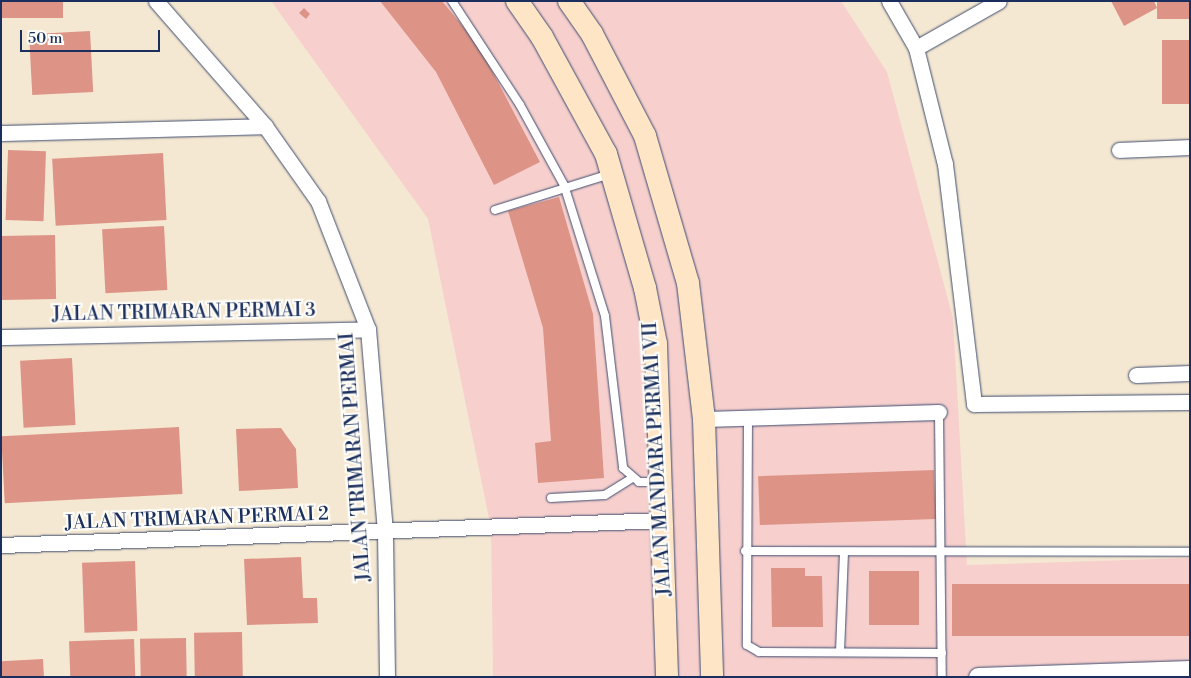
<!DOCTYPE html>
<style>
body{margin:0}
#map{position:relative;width:1191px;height:678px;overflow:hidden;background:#f5e8d2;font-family:"Libre Bodoni",serif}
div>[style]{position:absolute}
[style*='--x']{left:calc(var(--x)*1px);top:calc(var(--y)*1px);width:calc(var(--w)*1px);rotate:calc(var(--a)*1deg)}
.built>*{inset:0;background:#f7d0ce}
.building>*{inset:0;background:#dd9487;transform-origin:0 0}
.roads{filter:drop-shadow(0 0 1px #3c4b6f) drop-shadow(0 0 1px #3c4b6f)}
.service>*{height:8px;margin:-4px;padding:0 4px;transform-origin:4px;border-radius:4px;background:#fff}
.minor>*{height:15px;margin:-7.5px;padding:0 7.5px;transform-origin:7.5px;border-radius:7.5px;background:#fff}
.tertiary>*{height:19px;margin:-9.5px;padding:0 9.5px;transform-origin:9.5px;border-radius:9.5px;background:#fff}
.secondary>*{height:22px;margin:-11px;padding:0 11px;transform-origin:11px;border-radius:11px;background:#fee5c5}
span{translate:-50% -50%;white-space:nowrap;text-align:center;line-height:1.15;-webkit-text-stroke:4.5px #fdfcf7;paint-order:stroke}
.street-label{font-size:19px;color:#1b2f5e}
.frame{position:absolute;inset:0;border:2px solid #1b2f5e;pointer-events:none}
.scale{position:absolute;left:20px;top:30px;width:140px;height:22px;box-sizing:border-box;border:2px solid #1b2f5e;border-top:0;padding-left:6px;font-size:15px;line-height:18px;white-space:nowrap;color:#1b2f5e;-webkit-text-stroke:4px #fdfcf7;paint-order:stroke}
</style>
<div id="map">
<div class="built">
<i style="clip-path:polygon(271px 1px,841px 1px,887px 72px,953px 318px,967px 565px,1190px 558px,1190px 677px,493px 677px,491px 528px,428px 219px)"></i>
</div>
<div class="building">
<i style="left:1px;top:1px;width:62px;height:17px"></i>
<i style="clip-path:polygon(380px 1px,442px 1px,479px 46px,540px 162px,494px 185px,436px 72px)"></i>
<i style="clip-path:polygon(1111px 1px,1154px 1px,1157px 8px,1124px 26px)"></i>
<i style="left:1157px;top:1px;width:33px;height:18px"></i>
<i style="clip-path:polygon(304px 8px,310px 14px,306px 19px,299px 13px)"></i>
<i style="left:90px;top:31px;width:61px;height:61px;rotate:87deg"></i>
<i style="left:1162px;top:40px;width:28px;height:64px"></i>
<i style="left:8px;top:150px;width:38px;height:70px;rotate:2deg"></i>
<i style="left:163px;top:153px;width:67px;height:111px;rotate:87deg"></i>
<i style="clip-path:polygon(559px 197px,593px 314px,604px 478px,538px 483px,535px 443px,551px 441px,543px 328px,508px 211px)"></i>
<i style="left:164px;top:226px;width:64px;height:62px;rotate:87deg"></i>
<i style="left:55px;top:235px;width:64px;height:54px;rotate:89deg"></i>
<i style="left:72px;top:358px;width:67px;height:52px;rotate:87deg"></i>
<i style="left:179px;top:427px;width:67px;height:178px;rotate:87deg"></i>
<i style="clip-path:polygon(281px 428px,296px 449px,298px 488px,239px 491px,236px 429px)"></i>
<i style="left:934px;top:470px;width:49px;height:176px;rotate:88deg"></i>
<i style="clip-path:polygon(301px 557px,303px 598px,317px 598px,318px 623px,247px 625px,244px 559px)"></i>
<i style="left:135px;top:561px;width:70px;height:53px;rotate:88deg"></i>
<i style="clip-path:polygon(771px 568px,805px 568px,805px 576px,822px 576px,823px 627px,772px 627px)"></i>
<i style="left:869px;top:571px;width:50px;height:54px"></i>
<i style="left:1190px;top:584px;width:52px;height:238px;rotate:90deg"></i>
<i style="left:242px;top:632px;width:45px;height:48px;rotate:89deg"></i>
<i style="left:186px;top:638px;width:39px;height:46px;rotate:89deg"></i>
<i style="left:134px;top:639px;width:38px;height:65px;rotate:88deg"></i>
<i style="left:43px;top:659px;width:18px;height:42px;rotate:87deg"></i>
</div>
<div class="roads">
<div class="service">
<i style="--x:452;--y:1;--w:124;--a:56.8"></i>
<i style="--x:520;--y:105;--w:91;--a:61.2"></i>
<i style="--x:564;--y:185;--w:137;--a:72.6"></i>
<i style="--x:605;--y:316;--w:153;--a:83.2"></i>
<i style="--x:623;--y:468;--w:21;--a:41"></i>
<i style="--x:639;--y:482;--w:21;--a:0"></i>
<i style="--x:495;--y:210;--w:121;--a:-17.4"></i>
<i style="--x:939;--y:412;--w:265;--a:89.4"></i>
<i style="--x:748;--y:418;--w:227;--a:90.3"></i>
<i style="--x:747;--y:645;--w:14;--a:30"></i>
<i style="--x:759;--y:652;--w:183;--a:0.3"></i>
<i style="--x:551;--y:498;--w:54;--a:-3.2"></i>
<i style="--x:605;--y:495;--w:31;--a:-32"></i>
<i style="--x:745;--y:551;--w:445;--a:0.1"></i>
<i style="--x:840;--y:652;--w:100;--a:-87.7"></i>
</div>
<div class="minor">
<i style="--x:156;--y:1;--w:166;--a:48.9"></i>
<i style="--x:265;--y:126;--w:92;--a:54.8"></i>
<i style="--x:318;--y:201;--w:137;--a:68.7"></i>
<i style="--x:368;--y:329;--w:205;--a:85.2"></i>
<i style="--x:385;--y:533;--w:144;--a:89.2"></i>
<i style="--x:889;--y:1;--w:54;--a:60.1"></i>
<i style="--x:916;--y:48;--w:120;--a:76"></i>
<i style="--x:945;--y:164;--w:242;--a:83.1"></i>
<i style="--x:974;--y:404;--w:216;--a:-0.5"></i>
<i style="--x:916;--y:48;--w:95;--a:-29.5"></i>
<i style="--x:1;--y:133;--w:264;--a:-1.5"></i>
<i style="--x:1119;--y:150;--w:71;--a:-2.4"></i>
<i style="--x:1;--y:337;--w:367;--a:-1.2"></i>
<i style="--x:1136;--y:375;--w:54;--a:-2.1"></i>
<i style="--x:704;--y:419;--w:235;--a:-1.7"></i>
<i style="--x:1;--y:545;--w:663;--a:-2.16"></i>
</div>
<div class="tertiary">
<i style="--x:978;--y:677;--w:212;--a:-1.9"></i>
</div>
<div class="secondary">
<i style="--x:517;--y:1;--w:44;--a:55.2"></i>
<i style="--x:542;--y:37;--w:133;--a:61.3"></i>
<i style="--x:606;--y:154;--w:140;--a:73.8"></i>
<i style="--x:645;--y:288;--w:57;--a:78.9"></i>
<i style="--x:656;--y:344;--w:333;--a:88.1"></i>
<i style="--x:569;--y:1;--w:40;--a:55.1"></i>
<i style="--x:592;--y:34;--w:115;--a:62.5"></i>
<i style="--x:645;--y:136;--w:153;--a:73.7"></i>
<i style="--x:688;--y:283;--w:137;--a:83.3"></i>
<i style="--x:704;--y:419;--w:258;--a:88.2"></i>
</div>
</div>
<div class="street-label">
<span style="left:184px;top:313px;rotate:-1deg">JALAN TRIMARAN PERMAI 3</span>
<span style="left:356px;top:457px;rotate:-94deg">JALAN TRIMARAN PERMAI</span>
<span style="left:658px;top:459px;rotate:-93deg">JALAN MANDARA PERMAI VII</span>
<span style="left:197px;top:519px;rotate:-2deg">JALAN TRIMARAN PERMAI 2</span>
</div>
<div class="frame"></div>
<div class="scale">50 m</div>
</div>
